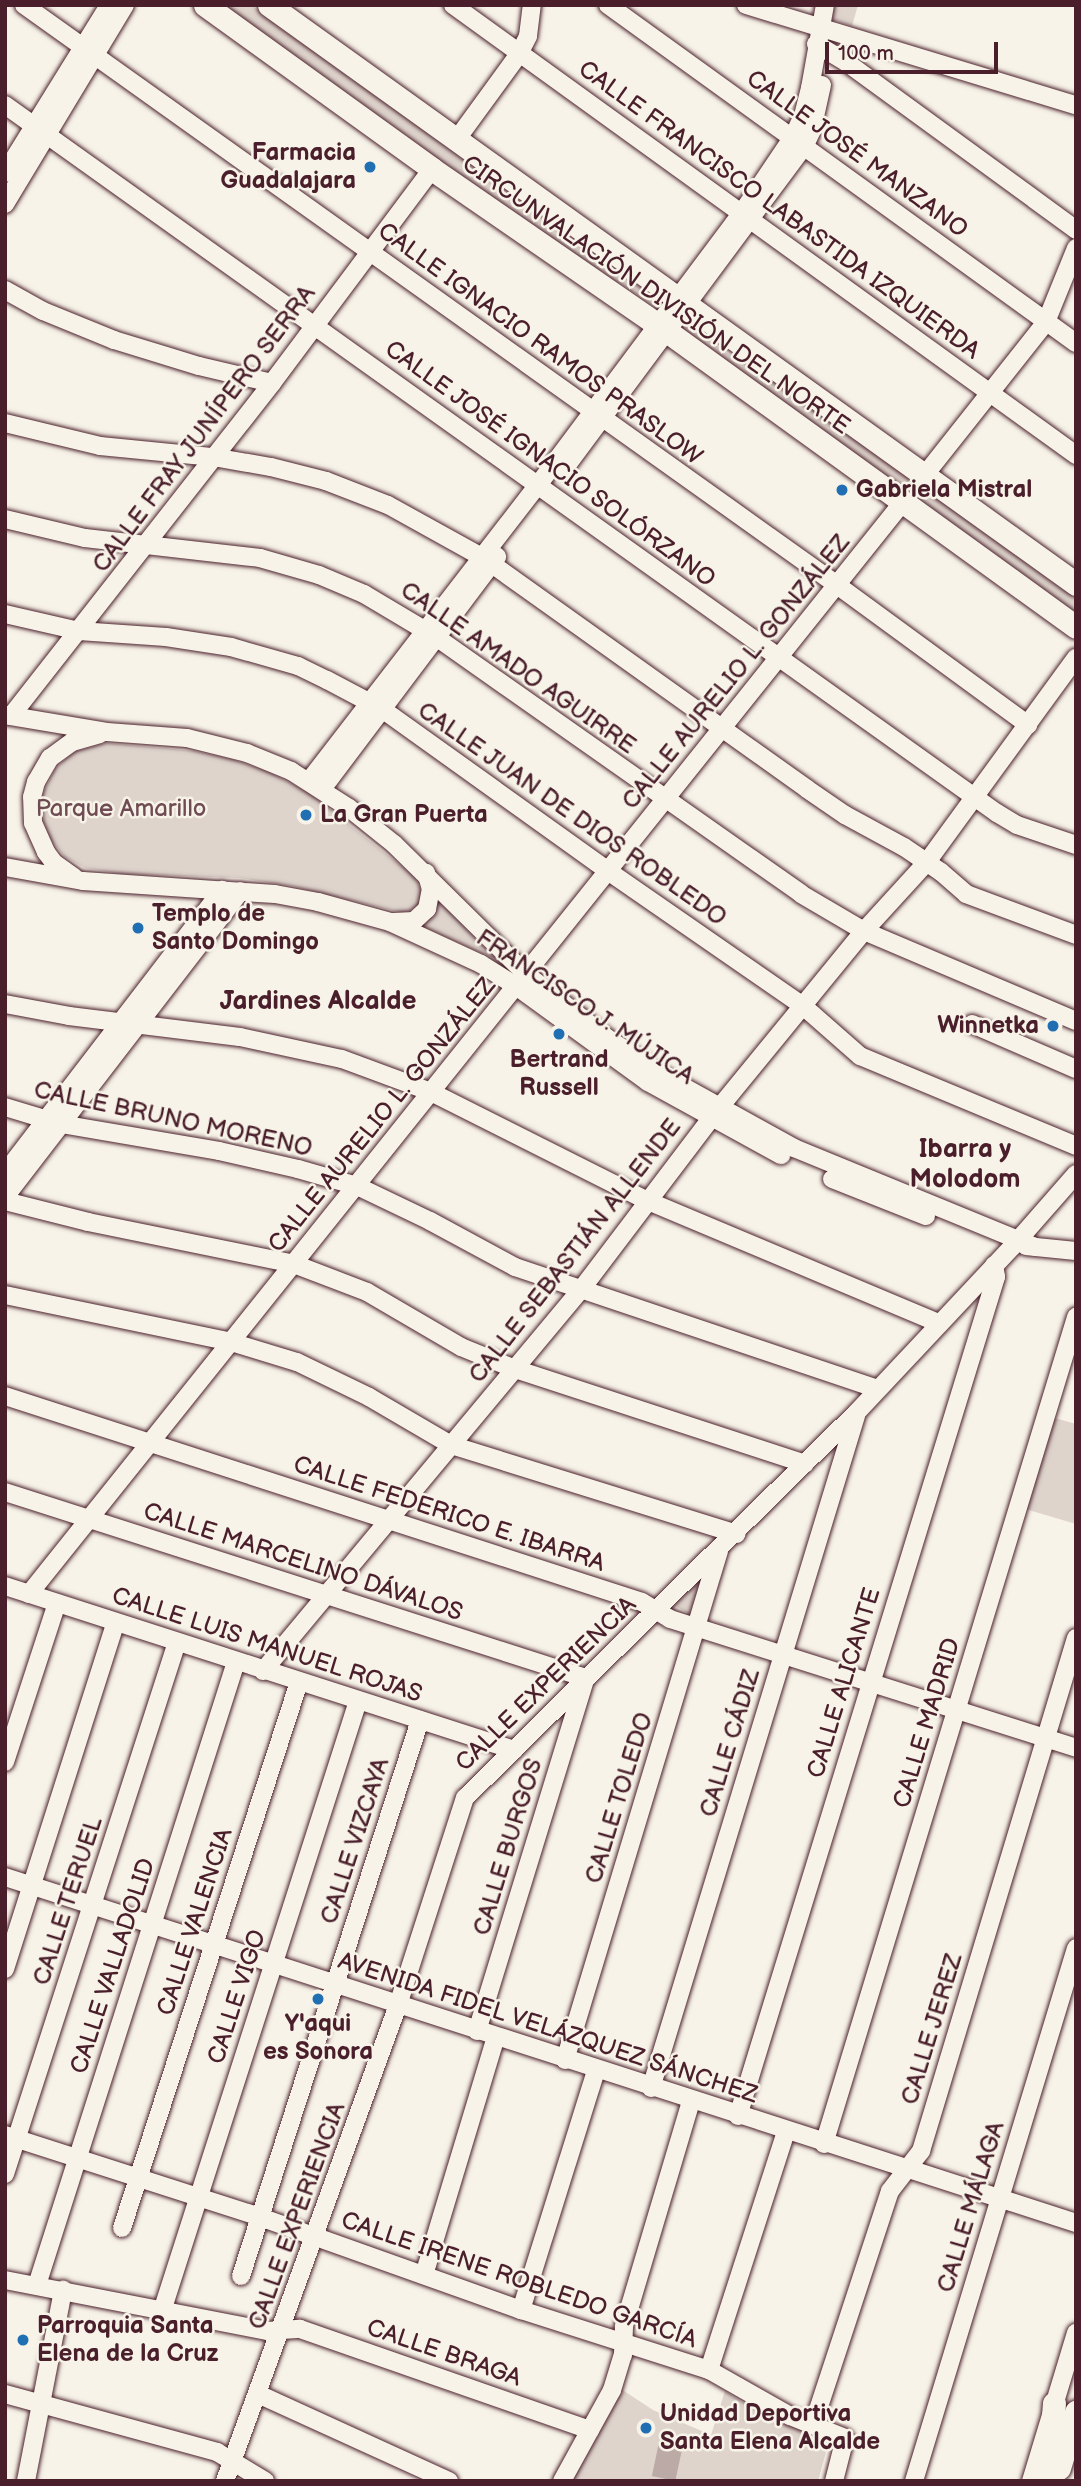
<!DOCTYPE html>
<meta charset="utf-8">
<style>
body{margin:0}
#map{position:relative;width:1081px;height:2486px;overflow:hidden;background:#f7f3e8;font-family:"Balsamiq Sans",sans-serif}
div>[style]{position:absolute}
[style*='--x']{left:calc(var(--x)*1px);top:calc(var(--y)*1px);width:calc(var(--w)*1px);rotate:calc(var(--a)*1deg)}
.green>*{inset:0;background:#ded4cc}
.water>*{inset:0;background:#bcaaa7;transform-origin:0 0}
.roads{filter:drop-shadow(0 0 2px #4a1f2b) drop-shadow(0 0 2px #4a1f2b)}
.minor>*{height:18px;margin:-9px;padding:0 9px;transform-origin:9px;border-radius:9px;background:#f7f3e8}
.major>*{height:23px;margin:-11.5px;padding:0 11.5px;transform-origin:11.5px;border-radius:11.5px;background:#f7f3e8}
.dots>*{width:19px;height:19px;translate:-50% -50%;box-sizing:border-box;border:4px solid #f7f3e8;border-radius:50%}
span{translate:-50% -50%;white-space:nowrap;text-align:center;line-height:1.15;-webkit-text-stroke:5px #f7f3e8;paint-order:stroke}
.poi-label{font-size:24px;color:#4a1f2b;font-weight:700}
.right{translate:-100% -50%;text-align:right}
.left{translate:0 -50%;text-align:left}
.street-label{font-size:24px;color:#4a1f2b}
.park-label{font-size:24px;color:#6f4c53}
.neighbourhood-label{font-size:26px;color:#4a1f2b;font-weight:700}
.frame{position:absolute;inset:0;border:7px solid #4a1f2b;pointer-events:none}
.scale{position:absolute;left:825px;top:42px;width:173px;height:32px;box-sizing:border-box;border:4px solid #4a1f2b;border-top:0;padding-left:9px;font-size:21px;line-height:24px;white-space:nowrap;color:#4a1f2b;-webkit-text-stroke:5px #f7f3e8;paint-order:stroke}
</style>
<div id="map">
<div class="green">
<i style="clip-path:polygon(222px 5px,251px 5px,664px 304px,659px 310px,620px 283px,601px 277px)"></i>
<i style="clip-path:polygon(833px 5px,858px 5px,852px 26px,833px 20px)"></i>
<i style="clip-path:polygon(683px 325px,688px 325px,728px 354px,750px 362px,1076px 596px,1076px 617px,680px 329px)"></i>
<i style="clip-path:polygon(106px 743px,194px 751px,231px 759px,269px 772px,308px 792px,415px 877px,422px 894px,418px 906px,404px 913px,292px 886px,240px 878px,123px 874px,85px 868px,65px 857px,51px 840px,44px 823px,43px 794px,55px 769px,73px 752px)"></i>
<i style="clip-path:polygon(438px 899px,497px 960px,420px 925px)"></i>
<i style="clip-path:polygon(1051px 1417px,1076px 1424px,1076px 1524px,1022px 1508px)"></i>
<i style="clip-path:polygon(705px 1573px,693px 1616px,672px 1604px)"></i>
<i style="clip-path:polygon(618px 2387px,653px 2410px,711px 2435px,725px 2391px,765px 2416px,829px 2441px,818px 2481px,567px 2481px)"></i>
</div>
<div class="water">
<i style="left:661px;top:2433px;width:24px;height:44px;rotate:12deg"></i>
</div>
<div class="roads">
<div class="minor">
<i style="--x:24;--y:5;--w:999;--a:35.5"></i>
<i style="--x:837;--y:585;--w:237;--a:36.2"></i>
<i style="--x:453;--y:5;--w:769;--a:35.84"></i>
<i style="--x:608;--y:5;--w:577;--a:35.84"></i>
<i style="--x:746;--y:5;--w:345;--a:16.9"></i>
<i style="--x:816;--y:44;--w:35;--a:31"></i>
<i style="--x:846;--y:62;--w:285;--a:36.1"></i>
<i style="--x:5;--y:105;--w:1219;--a:35.52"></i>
<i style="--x:997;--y:813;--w:23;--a:31"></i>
<i style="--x:1017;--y:825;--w:62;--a:18.7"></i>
<i style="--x:457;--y:139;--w:105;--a:-53.9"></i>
<i style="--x:519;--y:54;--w:20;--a:-63"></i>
<i style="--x:528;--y:36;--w:31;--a:-83"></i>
<i style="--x:5;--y:173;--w:198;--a:-58.2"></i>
<i style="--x:5;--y:204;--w:232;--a:-58.9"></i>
<i style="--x:5;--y:290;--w:43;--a:28.9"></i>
<i style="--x:43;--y:311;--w:77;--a:22.2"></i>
<i style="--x:114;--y:340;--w:89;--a:17"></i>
<i style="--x:199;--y:366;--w:75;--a:13.1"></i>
<i style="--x:5;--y:423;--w:98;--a:13.6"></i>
<i style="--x:100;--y:446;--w:114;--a:5.6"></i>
<i style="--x:213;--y:457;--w:59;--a:9.8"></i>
<i style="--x:271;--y:467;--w:57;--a:14.3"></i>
<i style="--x:326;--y:481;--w:66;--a:21.2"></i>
<i style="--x:388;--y:505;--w:107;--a:29"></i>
<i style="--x:482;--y:557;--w:399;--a:35.5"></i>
<i style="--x:807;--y:789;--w:46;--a:34.4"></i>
<i style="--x:845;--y:815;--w:67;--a:28.5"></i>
<i style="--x:904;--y:847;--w:45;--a:34"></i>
<i style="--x:941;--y:872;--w:33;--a:41"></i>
<i style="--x:966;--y:894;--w:117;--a:20.4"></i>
<i style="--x:565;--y:468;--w:402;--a:-53.4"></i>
<i style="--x:805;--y:145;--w:17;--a:-65"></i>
<i style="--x:812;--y:130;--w:46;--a:-77.5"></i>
<i style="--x:924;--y:476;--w:196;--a:-51.6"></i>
<i style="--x:1046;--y:322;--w:80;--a:-67.9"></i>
<i style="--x:5;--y:519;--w:82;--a:13.4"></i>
<i style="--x:85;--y:538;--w:176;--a:6.5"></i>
<i style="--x:260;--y:558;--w:61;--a:16.1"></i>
<i style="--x:319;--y:575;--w:49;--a:22.9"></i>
<i style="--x:364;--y:594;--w:84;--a:30.8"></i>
<i style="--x:436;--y:637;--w:446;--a:35.1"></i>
<i style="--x:801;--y:894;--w:73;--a:30.4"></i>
<i style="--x:864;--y:931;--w:230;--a:23"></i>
<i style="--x:5;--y:614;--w:76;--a:12.9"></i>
<i style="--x:79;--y:631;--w:87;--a:3.9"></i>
<i style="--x:166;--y:637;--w:66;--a:8.7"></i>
<i style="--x:231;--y:647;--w:70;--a:15.8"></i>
<i style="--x:298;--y:666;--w:32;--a:26"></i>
<i style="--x:327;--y:680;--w:62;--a:27.8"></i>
<i style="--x:382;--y:709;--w:278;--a:35.6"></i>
<i style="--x:608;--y:871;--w:237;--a:34.7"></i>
<i style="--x:803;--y:1006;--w:76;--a:41.3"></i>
<i style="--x:860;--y:1056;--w:234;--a:22.6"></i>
<i style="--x:5;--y:715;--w:103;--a:9.5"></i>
<i style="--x:107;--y:732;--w:80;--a:4.3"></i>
<i style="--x:187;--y:738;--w:62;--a:14"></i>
<i style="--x:247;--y:753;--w:48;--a:22.2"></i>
<i style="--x:291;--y:771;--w:69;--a:32.5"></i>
<i style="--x:349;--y:808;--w:58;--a:38.7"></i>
<i style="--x:394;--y:844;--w:185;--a:44.6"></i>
<i style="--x:526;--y:974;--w:103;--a:38.3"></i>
<i style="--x:607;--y:1038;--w:66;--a:33.9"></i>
<i style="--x:662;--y:1075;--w:151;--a:28.9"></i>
<i style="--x:794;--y:1148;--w:261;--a:22.3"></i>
<i style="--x:11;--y:716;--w:423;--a:-51.9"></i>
<i style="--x:272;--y:383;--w:267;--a:-53.2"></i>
<i style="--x:309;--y:781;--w:374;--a:-52.3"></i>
<i style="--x:538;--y:485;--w:339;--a:-53.2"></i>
<i style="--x:741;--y:214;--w:93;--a:-56"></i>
<i style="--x:793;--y:137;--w:23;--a:-65"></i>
<i style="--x:803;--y:116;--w:29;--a:-76"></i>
<i style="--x:810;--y:88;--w:84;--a:-79.8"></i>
<i style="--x:322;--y:789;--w:291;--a:-53"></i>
<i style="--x:5;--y:867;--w:79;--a:10.2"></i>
<i style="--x:83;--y:881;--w:192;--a:3.9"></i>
<i style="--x:275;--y:894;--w:44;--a:10.5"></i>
<i style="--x:318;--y:902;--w:75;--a:15.5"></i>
<i style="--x:390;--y:922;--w:100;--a:24.8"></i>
<i style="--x:481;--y:964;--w:41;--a:32.2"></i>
<i style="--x:516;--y:986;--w:163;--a:36"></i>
<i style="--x:648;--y:1082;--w:152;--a:28.8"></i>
<i style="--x:74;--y:877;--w:24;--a:-145"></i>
<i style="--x:54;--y:863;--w:14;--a:-126"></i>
<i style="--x:46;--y:852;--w:32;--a:-114"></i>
<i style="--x:33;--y:823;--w:26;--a:-92"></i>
<i style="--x:32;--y:797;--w:16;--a:-75"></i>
<i style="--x:36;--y:782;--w:28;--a:-60"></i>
<i style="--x:50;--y:758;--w:27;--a:-36"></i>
<i style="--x:72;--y:742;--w:29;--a:-16"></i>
<i style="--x:394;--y:922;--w:20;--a:-3"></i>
<i style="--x:414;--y:921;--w:18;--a:-43"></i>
<i style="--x:427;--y:909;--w:20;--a:-79"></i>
<i style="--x:431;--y:889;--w:17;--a:-107"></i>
<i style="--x:5;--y:1004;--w:65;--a:10.6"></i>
<i style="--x:69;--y:1016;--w:172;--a:7"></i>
<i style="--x:240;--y:1037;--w:104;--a:12.2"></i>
<i style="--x:342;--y:1059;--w:95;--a:20.3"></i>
<i style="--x:431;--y:1092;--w:243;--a:26.7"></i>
<i style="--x:648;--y:1201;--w:315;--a:22.8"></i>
<i style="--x:972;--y:1024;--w:113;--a:23.4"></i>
<i style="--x:5;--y:1107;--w:59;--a:16.9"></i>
<i style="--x:61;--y:1124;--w:160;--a:9.7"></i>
<i style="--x:219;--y:1151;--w:81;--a:12.8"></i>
<i style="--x:298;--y:1169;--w:61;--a:16.1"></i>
<i style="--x:357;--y:1186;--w:81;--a:25.6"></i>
<i style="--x:430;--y:1221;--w:97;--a:28.4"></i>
<i style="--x:515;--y:1267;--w:382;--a:18.6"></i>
<i style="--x:5;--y:1173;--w:357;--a:-52.5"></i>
<i style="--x:832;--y:1179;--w:101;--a:21.5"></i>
<i style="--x:5;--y:1197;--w:386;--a:-52.4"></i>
<i style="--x:5;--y:1201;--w:86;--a:14.2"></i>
<i style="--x:88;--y:1222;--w:210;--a:11.5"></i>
<i style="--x:294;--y:1264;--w:78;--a:21"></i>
<i style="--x:367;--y:1292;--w:109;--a:30.3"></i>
<i style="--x:461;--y:1347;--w:58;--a:22.2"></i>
<i style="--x:515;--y:1369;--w:305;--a:18.1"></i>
<i style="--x:1026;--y:1246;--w:50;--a:5.7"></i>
<i style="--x:5;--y:1295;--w:231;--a:11.7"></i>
<i style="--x:231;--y:1342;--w:69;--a:16.9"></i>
<i style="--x:297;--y:1362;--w:80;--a:25.9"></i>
<i style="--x:369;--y:1397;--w:95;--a:30.3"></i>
<i style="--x:451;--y:1445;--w:299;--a:17.3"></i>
<i style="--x:5;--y:1396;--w:669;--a:17.92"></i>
<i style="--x:642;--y:1602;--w:33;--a:31"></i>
<i style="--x:670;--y:1619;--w:426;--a:17.6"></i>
<i style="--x:5;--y:1492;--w:610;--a:17.75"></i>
<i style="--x:5;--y:1586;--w:535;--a:17.86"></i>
<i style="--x:29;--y:1594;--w:1399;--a:-51.33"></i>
<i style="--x:263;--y:1671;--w:495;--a:-50.2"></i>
<i style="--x:580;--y:1291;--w:230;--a:-52.8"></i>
<i style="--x:719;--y:1108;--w:229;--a:-50.7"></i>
<i style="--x:864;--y:931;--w:93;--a:-47.6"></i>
<i style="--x:927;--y:862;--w:253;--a:-53.9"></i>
<i style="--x:5;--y:1762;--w:167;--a:-71.9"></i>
<i style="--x:5;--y:1877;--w:1126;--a:17.9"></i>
<i style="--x:5;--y:1969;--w:364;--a:-72.3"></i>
<i style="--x:477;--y:2031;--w:366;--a:-72.9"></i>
<i style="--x:565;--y:2060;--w:532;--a:-73.17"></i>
<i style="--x:651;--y:2088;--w:703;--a:-73.04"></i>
<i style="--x:738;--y:2116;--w:878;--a:-72.91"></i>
<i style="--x:996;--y:1277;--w:12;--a:-99"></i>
<i style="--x:5;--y:2135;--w:268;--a:17.8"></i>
<i style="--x:260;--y:2217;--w:277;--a:19.6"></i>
<i style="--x:521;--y:2310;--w:197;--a:17.7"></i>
<i style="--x:709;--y:2370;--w:93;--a:29.6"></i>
<i style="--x:790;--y:2416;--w:59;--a:21.8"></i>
<i style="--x:845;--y:2438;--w:44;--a:104.3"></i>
<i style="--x:824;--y:2144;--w:865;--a:-73.05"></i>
<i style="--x:5;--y:2174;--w:559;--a:-72.08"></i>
<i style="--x:122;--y:2228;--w:574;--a:-72.04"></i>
<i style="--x:424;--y:2275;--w:249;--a:-73.2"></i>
<i style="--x:241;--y:2276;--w:584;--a:-72.15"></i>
<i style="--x:5;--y:2280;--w:268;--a:11"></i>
<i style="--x:268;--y:2331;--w:32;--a:-4"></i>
<i style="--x:300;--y:2329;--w:307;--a:19.2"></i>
<i style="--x:37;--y:2285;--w:654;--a:-72.29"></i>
<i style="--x:163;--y:2308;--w:638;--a:-72.19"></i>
<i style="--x:521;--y:2310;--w:251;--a:-72.6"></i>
<i style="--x:709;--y:2370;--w:250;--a:-72.1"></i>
<i style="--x:5;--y:2394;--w:220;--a:15.3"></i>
<i style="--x:217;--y:2452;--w:56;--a:31.1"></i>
<i style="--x:258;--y:2394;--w:210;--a:24.5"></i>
<i style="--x:813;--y:2425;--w:246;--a:-71.8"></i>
<i style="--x:890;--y:2191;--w:51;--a:-52.2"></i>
<i style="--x:921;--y:2151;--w:536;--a:-73.19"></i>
<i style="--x:26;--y:2481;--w:195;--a:-79"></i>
<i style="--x:225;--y:2481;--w:506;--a:-70.03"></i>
<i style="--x:398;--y:2005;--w:218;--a:-72.1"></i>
<i style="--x:465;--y:1798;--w:550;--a:-44.56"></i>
<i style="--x:857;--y:1412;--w:228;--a:-46.8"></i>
<i style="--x:1013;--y:1246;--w:96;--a:-48.8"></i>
<i style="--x:562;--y:2481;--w:104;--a:-61.2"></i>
<i style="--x:612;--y:2390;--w:37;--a:-73"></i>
<i style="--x:623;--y:2355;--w:29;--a:-88"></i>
<i style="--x:624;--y:2326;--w:235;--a:-73.4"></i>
<i style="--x:914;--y:2481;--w:557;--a:-73.09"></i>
<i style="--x:1031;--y:2481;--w:155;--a:-73.1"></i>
</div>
<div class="major">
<i style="--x:205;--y:5;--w:280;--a:35.8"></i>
<i style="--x:432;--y:169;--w:287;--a:34.6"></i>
<i style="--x:668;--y:332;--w:503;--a:35.87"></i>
<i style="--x:269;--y:5;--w:993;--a:35.66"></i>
<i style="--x:1059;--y:2468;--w:59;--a:-73.1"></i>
<i style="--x:1048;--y:2481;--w:78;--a:-85.6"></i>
</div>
</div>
<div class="dots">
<i style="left:370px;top:167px;background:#1f6fb2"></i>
<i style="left:842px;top:490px;background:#1f6fb2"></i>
<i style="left:306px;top:815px;background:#1f6fb2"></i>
<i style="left:138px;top:928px;background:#1f6fb2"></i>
<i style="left:1053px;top:1026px;background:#1f6fb2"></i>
<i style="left:559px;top:1034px;background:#1f6fb2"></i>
<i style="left:318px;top:1999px;background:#1f6fb2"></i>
<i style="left:23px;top:2340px;background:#1f6fb2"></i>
<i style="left:646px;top:2428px;background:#1f6fb2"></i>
</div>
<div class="poi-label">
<span class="right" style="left:356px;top:167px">Farmacia<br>Guadalajara</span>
<span class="left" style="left:856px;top:490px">Gabriela Mistral</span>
<span class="left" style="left:320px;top:815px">La Gran Puerta</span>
<span class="left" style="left:152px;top:928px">Templo de<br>Santo Domingo</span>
<span class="right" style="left:1039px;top:1026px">Winnetka</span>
<span style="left:559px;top:1074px">Bertrand<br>Russell</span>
<span style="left:318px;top:2038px">Y'aqui<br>es Sonora</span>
<span class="left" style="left:37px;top:2340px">Parroquia Santa<br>Elena de la Cruz</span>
<span class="left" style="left:660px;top:2428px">Unidad Deportiva<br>Santa Elena Alcalde</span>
</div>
<div class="street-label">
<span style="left:857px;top:154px;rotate:36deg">CALLE JOSÉ MANZANO</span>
<span style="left:779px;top:210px;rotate:36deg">CALLE FRANCISCO LABASTIDA IZQUIERDA</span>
<span style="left:656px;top:295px;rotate:35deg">CIRCUNVALACIÓN DIVISIÓN DEL NORTE</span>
<span style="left:540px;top:344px;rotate:36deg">CALLE IGNACIO RAMOS PRASLOW</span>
<span style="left:204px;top:429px;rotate:-53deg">CALLE FRAY JUNÍPERO SERRA</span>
<span style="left:550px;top:464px;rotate:36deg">CALLE JOSÉ IGNACIO SOLÓRZANO</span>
<span style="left:518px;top:668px;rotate:35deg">CALLE AMADO AGUIRRE</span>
<span style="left:736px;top:672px;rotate:-51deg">CALLE AURELIO L. GONZÁLEZ</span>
<span style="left:572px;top:814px;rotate:35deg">CALLE JUAN DE DIOS ROBLEDO</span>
<span style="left:585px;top:1007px;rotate:34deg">FRANCISCO J. MÚJICA</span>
<span style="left:382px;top:1115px;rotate:-51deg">CALLE AURELIO L. GONZÁLEZ</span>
<span style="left:173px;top:1119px;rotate:12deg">CALLE BRUNO MORENO</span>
<span style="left:575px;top:1251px;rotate:-52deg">CALLE SEBASTIÁN ALLENDE</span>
<span style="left:449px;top:1514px;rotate:18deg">CALLE FEDERICO E. IBARRA</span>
<span style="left:303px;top:1562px;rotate:18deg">CALLE MARCELINO DÁVALOS</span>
<span style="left:267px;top:1645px;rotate:18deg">CALLE LUIS MANUEL ROJAS</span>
<span style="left:844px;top:1683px;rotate:-73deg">CALLE ALICANTE</span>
<span style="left:546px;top:1684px;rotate:-44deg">CALLE EXPERIENCIA</span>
<span style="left:927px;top:1723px;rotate:-73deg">CALLE MADRID</span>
<span style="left:730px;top:1743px;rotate:-73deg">CALLE CÁDIZ</span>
<span style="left:619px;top:1798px;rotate:-73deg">CALLE TOLEDO</span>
<span style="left:355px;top:1841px;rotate:-72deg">CALLE VIZCAYA</span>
<span style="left:508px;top:1847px;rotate:-73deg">CALLE BURGOS</span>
<span style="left:68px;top:1901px;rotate:-72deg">CALLE TERUEL</span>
<span style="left:195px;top:1922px;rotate:-72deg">CALLE VALENCIA</span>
<span style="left:113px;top:1966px;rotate:-72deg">CALLE VALLADOLID</span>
<span style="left:237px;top:1997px;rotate:-72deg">CALLE VIGO</span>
<span style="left:548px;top:2028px;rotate:18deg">AVENIDA FIDEL VELÁZQUEZ SÁNCHEZ</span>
<span style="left:932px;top:2029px;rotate:-73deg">CALLE JEREZ</span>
<span style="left:971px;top:2207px;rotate:-73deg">CALLE MÁLAGA</span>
<span style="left:297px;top:2216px;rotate:-70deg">CALLE EXPERIENCIA</span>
<span style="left:519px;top:2280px;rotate:19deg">CALLE IRENE ROBLEDO GARCÍA</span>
<span style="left:444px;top:2353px;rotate:19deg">CALLE BRAGA</span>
</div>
<div class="park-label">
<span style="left:121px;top:809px">Parque Amarillo</span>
</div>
<div class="neighbourhood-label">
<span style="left:318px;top:1002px">Jardines Alcalde</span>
<span style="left:965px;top:1165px">Ibarra y<br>Molodom</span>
</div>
<div class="frame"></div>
<div class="scale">100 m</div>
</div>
